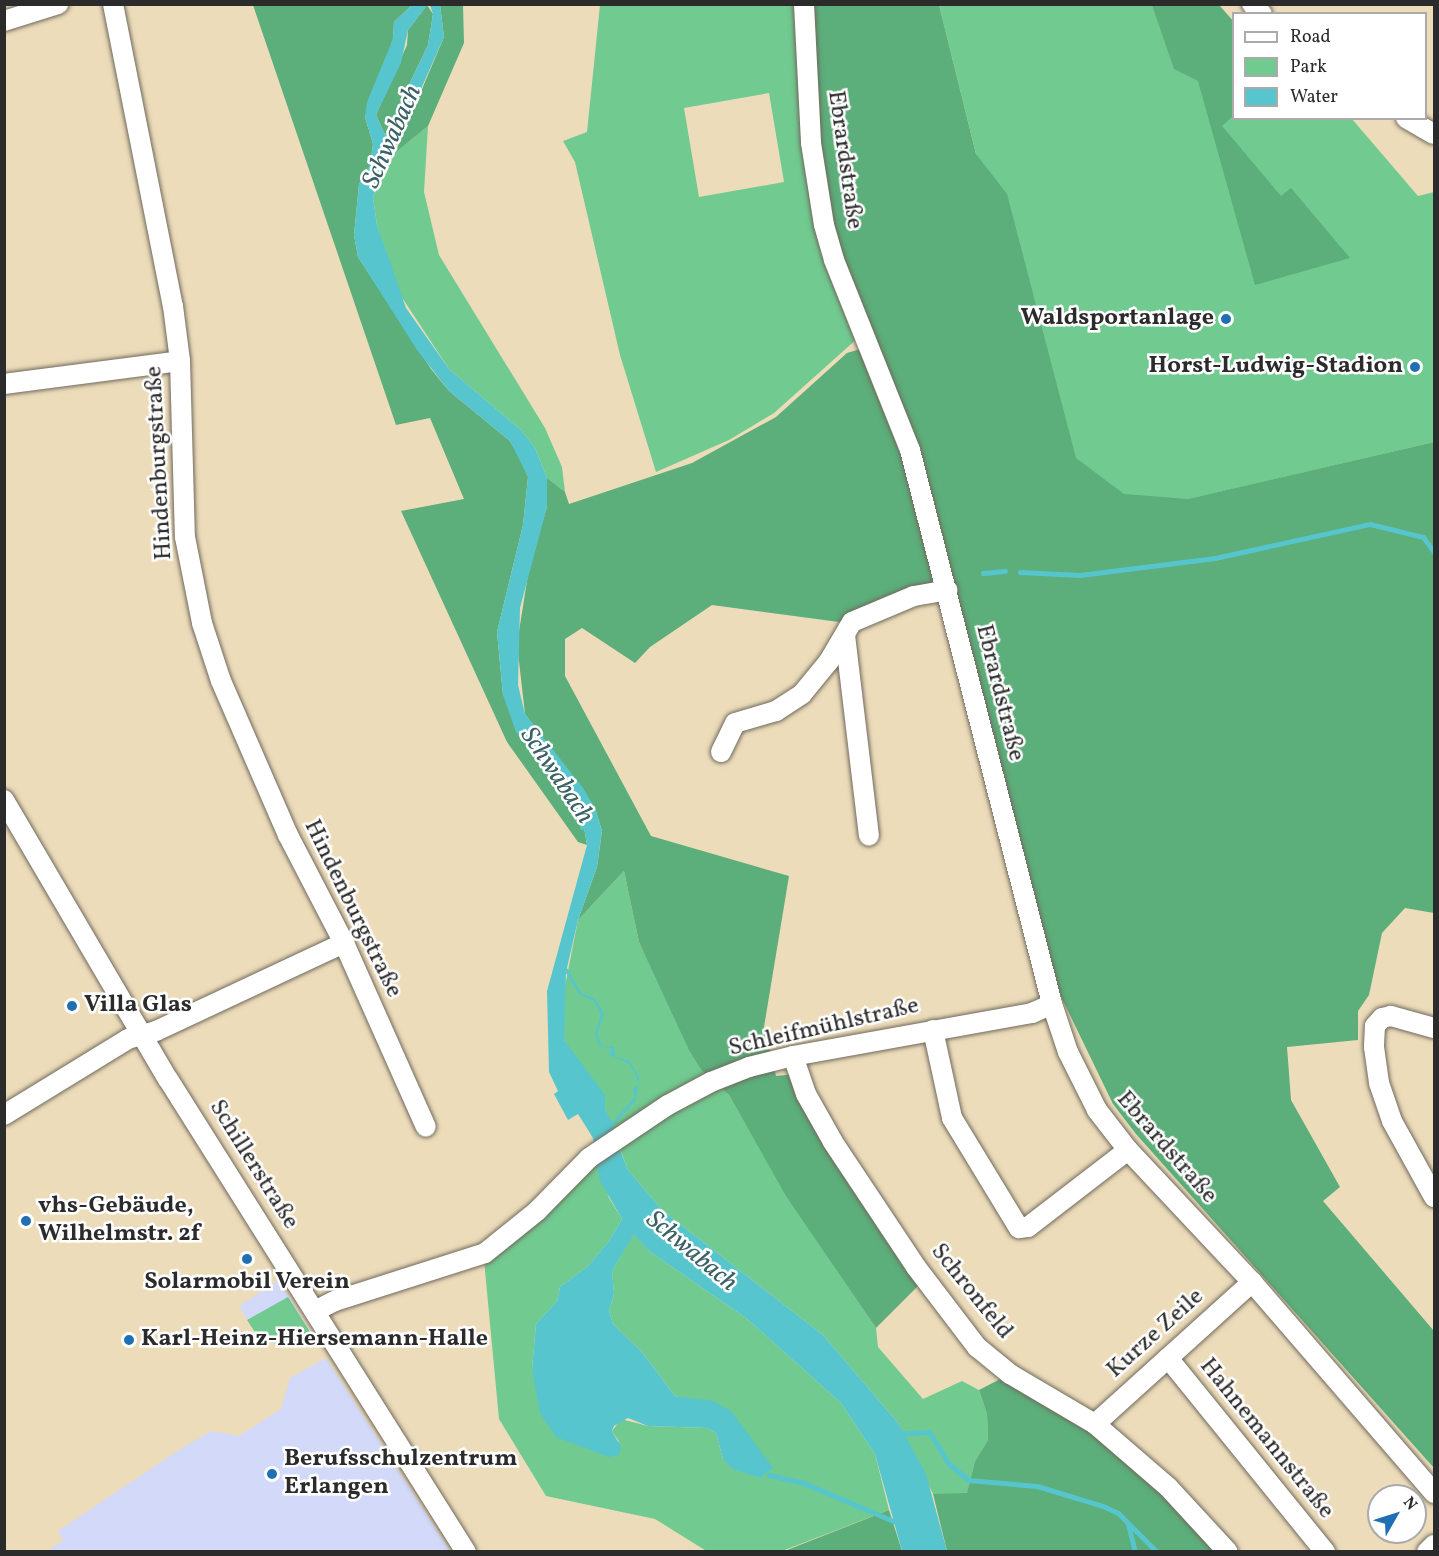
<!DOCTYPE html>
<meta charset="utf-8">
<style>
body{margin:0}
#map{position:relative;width:1439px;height:1556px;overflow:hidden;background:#eddcba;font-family:Vollkorn,serif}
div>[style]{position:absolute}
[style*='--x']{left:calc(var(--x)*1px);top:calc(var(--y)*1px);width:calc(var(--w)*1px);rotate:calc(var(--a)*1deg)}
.built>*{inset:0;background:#d2d9f9}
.green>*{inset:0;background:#71ca90}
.forest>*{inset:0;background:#5cae7a}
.water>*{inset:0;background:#57c5cd}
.stream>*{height:5px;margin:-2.5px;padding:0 2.5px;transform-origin:2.5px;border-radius:2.5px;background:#57c5cd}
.roads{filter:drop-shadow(0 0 2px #6f695d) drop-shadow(0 0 2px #6f695d)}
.minor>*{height:20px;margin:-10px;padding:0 10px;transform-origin:10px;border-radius:10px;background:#fff}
.dots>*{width:16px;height:16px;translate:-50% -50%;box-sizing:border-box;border:3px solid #fff;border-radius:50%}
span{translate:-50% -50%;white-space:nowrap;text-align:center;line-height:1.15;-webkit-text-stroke:5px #fff;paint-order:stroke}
.street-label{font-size:24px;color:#2b2b2b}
.poi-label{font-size:24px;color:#2b2b2b;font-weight:700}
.right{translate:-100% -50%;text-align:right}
.left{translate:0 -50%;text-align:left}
.water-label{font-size:26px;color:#3a6164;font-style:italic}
.frame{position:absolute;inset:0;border:6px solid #2b2b2b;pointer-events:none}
.legend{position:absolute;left:1232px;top:12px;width:195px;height:108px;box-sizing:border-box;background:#fff;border:2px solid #aaa;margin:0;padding:8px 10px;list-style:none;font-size:18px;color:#2b2b2b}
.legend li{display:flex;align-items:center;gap:12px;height:30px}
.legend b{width:30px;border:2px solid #aaa}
.north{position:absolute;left:1367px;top:1484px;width:60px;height:60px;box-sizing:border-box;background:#fff;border:2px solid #aaa;border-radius:50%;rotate:51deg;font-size:16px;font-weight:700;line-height:24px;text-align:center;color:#2b2b2b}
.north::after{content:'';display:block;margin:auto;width:21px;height:27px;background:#1f6fb2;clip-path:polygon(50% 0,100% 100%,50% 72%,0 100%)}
</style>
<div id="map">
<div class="built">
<i style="clip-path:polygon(279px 1280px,310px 1332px,288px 1346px,260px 1340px,239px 1306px)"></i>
<i style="clip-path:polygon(326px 1358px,450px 1551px,48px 1551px,63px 1540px,58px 1531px,179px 1450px,211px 1431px,239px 1436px,281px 1409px,290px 1378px)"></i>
</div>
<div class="green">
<i style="clip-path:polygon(evenodd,600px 5px,798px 5px,859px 337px,774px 413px,729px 440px,656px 472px,620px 355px,575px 162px,563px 141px,587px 132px,600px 5px,769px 93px,784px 182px,699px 197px,684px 108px,769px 93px)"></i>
<i style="clip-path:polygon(939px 5px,1219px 5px,1233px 21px,1234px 118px,1352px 119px,1418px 196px,1434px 192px,1434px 442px,1069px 527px)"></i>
<i style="clip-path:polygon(428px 126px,424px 192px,439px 255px,545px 428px,562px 467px,565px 492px,547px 478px,535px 448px,521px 430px,449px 369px,397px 290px,377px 225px,373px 197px,395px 153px)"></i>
<i style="clip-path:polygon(624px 871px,639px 942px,702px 1071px,729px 1095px,787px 1196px,876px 1328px,878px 1347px,923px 1399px,962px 1381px,979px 1390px,987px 1414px,988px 1440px,975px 1461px,967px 1494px,933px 1494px,898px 1423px,823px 1335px,662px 1210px,628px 1170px,605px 1109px,564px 1040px,563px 996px,578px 920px)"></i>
<i style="clip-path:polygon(593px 1153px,609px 1198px,622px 1219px,609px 1241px,588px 1266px,560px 1287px,557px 1301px,536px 1324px,532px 1369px,620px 1443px,612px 1431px,621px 1419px,648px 1426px,708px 1428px,716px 1433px,723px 1459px,760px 1478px,685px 1398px,675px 1396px,642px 1352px,613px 1324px,609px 1311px,614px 1294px,612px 1271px,634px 1233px,649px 1251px,746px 1318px,841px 1403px,875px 1454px,889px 1510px,782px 1551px,708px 1552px,655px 1519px,546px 1496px,499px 1419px,484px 1260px)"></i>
<i style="clip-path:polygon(288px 1297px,310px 1332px,288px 1346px,260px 1340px,247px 1320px)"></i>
</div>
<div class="forest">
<i style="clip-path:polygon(253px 5px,412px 5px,394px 22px,393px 39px,365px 117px,373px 144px,370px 165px,359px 184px,354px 235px,358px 257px,431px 369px,449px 391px,510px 441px,521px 460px,528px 477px,523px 525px,497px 632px,503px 695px,582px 815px,587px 845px,578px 842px,507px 742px,401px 511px,464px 499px,430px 418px,396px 425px)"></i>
<i style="clip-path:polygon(427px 5px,433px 14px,428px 45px,385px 135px,376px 115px,407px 45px,408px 30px)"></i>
<i style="clip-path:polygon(440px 5px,463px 5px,464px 43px,428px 126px,395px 153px,444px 37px)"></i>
<i style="clip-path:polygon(812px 5px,939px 5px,976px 154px,1007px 194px,1076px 458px,1124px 494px,1188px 499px,1434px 442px,1434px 913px,1405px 908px,1382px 933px,1369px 995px,1358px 1011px,1358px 1040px,1287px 1047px,1291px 1100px,1340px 1187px,1323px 1201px,1434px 1331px,1434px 1468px,1136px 1134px,1113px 1104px,1054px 982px,930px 491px,837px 242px,822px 179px)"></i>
<i style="clip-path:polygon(1152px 5px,1219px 5px,1233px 21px,1233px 116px,1222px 126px,1281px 196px,1291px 188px,1350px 258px,1255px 285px,1198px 81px,1174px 69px)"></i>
<i style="clip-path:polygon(857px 350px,864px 351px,888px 409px,939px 582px,839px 622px,712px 605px,650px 647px,635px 663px,582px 628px,565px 639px,565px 676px,651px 836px,789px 876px,764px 1027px,776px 1076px,795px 1074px,921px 1283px,876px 1328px,786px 1196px,729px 1095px,702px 1071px,689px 1050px,639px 942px,624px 871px,578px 920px,597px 867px,602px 831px,595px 808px,525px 714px,517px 644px,530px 562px,547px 507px,547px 478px,565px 492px,569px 504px,692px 463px,776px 417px,847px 353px)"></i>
<i style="clip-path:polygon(1010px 1374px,1095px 1424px,1224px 1551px,947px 1551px,933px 1494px,967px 1493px,975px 1461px,988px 1440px,987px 1414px,979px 1390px)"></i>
<i style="clip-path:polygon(889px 1510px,902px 1551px,782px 1552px)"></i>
</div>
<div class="water">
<i style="clip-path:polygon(evenodd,412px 5px,427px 5px,408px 30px,401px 63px,376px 115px,385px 135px,428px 45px,433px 14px,430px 5px,440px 5px,444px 37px,373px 197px,377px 225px,406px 308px,449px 369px,521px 430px,535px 448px,547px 478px,547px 507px,520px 608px,518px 685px,525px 714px,583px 788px,595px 808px,602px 831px,597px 867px,578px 920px,567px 968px,581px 993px,594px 998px,604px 1013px,597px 1035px,602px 1046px,614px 1046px,615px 1057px,630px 1061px,639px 1078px,636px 1100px,613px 1126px,615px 1137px,628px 1170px,662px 1210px,823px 1335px,898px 1423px,926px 1474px,947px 1551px,902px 1551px,875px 1454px,841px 1403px,746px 1318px,649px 1251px,634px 1234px,612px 1271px,614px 1294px,609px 1311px,613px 1324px,642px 1352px,675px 1396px,713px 1401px,731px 1411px,773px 1468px,760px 1478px,733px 1469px,723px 1459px,716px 1433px,708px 1428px,648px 1426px,628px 1418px,614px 1426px,612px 1431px,621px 1447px,619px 1455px,609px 1457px,556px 1437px,540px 1413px,532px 1369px,536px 1324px,557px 1301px,560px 1287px,588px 1266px,609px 1241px,622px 1219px,600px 1181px,593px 1138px,578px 1114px,568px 1120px,554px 1094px,558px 1091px,549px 1072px,547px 991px,587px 845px,582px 815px,516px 732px,503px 695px,497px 632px,523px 525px,528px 477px,510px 441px,449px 391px,417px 350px,358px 257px,354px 235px,359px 184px,370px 165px,373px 144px,365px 117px,367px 102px,393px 39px,394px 22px,412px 5px,566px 973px,579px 994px,594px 1001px,601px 1014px,595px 1034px,599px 1046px,612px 1048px,609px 1055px,630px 1064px,635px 1074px,639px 1085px,633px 1088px,635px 1097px,612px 1123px,605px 1109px,605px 1095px,564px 1040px,566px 973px)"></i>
</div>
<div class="stream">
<i style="--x:1020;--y:572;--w:60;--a:2.9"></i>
<i style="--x:1080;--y:575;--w:136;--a:-7.2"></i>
<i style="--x:1215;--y:558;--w:159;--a:-12.4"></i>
<i style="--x:1370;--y:524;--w:55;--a:13.8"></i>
<i style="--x:1423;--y:537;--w:19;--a:54"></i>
<i style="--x:983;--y:573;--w:22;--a:-5"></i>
<i style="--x:582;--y:827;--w:4;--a:-27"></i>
<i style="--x:898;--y:1434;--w:31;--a:-4"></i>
<i style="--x:929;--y:1432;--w:36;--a:58"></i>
<i style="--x:948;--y:1463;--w:26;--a:40"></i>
<i style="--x:968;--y:1480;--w:69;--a:5"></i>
<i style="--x:1037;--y:1486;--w:69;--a:16.9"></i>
<i style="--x:1103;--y:1506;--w:17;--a:25"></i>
<i style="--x:1118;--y:1513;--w:55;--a:45"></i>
<i style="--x:769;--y:1475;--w:36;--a:13"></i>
<i style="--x:804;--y:1483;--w:102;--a:23.1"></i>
<i style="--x:1128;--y:1524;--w:29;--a:76"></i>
</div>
<div class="roads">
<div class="minor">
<i style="--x:113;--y:4;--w:308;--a:78.8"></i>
<i style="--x:173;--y:306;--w:55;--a:82.7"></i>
<i style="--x:180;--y:361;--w:176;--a:88.4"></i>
<i style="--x:185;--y:537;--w:88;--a:78.8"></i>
<i style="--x:202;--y:623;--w:61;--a:71.9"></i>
<i style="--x:221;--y:681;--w:168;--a:66.5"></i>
<i style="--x:288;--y:835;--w:122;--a:62.6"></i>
<i style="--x:344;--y:943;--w:201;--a:66"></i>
<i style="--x:804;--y:4;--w:139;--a:87.1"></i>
<i style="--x:811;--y:143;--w:83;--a:81"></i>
<i style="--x:824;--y:225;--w:36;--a:74"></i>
<i style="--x:834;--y:260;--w:205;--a:68.2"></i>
<i style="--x:910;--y:450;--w:572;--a:75.62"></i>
<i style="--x:1052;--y:1004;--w:51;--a:71.6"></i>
<i style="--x:1068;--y:1052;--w:65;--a:63.4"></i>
<i style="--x:1097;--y:1110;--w:51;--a:52.2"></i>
<i style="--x:1128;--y:1150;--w:181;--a:46.8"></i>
<i style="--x:1252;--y:1282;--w:279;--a:49.2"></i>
<i style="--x:1252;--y:4;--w:14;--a:45"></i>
<i style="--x:4;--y:21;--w:57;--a:-17.5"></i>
<i style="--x:1406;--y:118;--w:32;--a:30"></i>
<i style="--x:4;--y:384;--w:177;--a:-7.4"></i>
<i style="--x:845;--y:635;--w:202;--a:83.2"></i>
<i style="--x:721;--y:752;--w:32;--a:-64"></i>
<i style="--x:735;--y:723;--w:43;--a:-16.3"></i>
<i style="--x:776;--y:711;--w:31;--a:-33"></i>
<i style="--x:802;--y:694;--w:43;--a:-50.7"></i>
<i style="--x:829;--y:661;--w:45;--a:-59.5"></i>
<i style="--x:852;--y:622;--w:67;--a:-22.8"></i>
<i style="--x:914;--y:596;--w:34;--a:-10"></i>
<i style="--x:4;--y:800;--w:324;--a:59.6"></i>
<i style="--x:168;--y:1079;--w:559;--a:57.79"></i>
<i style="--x:1434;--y:1028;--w:45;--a:-164.4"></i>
<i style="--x:1391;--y:1016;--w:9;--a:167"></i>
<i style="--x:1382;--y:1018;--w:11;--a:131"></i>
<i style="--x:1375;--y:1026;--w:21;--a:93"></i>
<i style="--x:1374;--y:1047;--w:36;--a:82"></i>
<i style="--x:1379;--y:1083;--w:40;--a:71.1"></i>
<i style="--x:1392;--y:1121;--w:87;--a:61.1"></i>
<i style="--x:933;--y:1030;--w:90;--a:77.8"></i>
<i style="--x:952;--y:1118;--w:129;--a:58.7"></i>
<i style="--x:1019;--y:1228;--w:9;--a:-6"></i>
<i style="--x:1028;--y:1227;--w:126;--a:-37.6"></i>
<i style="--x:793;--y:1056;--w:40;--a:71.1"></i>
<i style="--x:806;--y:1094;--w:55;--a:60.6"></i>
<i style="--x:833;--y:1142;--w:150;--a:56.4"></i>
<i style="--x:916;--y:1267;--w:101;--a:52.7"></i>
<i style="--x:977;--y:1347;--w:43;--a:39.3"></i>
<i style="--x:1010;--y:1374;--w:99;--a:30.5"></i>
<i style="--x:1095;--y:1424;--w:96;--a:40.8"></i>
<i style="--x:1168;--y:1487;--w:88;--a:47.3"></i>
<i style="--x:4;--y:1115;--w:145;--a:-31.5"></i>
<i style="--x:128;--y:1039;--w:29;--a:-16"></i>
<i style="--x:156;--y:1031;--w:208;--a:-25.1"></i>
<i style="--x:315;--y:1311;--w:22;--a:-27"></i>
<i style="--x:335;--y:1301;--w:157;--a:-17.7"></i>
<i style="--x:485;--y:1253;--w:67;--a:-38.9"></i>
<i style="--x:537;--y:1211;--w:74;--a:-45.5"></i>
<i style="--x:589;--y:1158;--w:95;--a:-33.9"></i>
<i style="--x:668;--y:1105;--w:49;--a:-28.1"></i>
<i style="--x:711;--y:1082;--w:41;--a:-21.5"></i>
<i style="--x:749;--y:1067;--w:45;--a:-14"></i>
<i style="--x:793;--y:1056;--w:243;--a:-10.2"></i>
<i style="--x:1032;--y:1013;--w:22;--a:-24"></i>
<i style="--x:1168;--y:1358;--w:250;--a:51"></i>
<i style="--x:1095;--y:1424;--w:212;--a:-42.1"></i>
<i style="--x:1427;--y:1552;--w:10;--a:-45"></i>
</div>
</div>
<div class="dots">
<i style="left:1226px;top:319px;background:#1f6fb2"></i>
<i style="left:1415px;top:367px;background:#1f6fb2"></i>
<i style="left:72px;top:1006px;background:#1f6fb2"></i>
<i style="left:26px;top:1221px;background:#1f6fb2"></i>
<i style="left:247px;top:1259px;background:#1f6fb2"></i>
<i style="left:129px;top:1340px;background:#1f6fb2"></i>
<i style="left:272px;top:1474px;background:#1f6fb2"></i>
</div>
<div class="street-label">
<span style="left:844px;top:160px;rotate:82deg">Ebrardstraße</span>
<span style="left:160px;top:463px;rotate:-93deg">Hindenburgstraße</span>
<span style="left:999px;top:693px;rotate:76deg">Ebrardstraße</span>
<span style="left:352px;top:909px;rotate:64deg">Hindenburgstraße</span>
<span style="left:824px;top:1028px;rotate:-13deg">Schleifmühlstraße</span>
<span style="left:1166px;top:1148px;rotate:49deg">Ebrardstraße</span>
<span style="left:253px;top:1165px;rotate:58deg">Schillerstraße</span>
<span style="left:971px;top:1292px;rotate:51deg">Schronfeld</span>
<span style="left:1156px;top:1334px;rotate:-42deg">Kurze Zeile</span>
<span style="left:1266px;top:1439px;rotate:51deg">Hahnemannstraße</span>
</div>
<div class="poi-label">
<span class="right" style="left:1214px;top:319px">Waldsportanlage</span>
<span class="right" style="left:1403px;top:367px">Horst-Ludwig-Stadion</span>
<span class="left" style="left:84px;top:1006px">Villa Glas</span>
<span class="left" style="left:38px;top:1221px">vhs-Gebäude,<br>Wilhelmstr. 2f</span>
<span style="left:247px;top:1283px">Solarmobil Verein</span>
<span class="left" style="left:141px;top:1340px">Karl-Heinz-Hiersemann-Halle</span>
<span class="left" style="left:284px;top:1474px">Berufsschulzentrum<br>Erlangen</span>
</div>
<div class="water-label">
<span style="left:393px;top:137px;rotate:-66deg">Schwabach</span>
<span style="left:556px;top:776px;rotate:56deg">Schwabach</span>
<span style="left:691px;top:1252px;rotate:40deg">Schwabach</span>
</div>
<div class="frame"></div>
<ul class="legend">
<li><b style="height:8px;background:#fff"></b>Road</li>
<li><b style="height:16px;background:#71ca90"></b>Park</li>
<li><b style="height:16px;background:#57c5cd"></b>Water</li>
</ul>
<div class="north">N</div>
</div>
